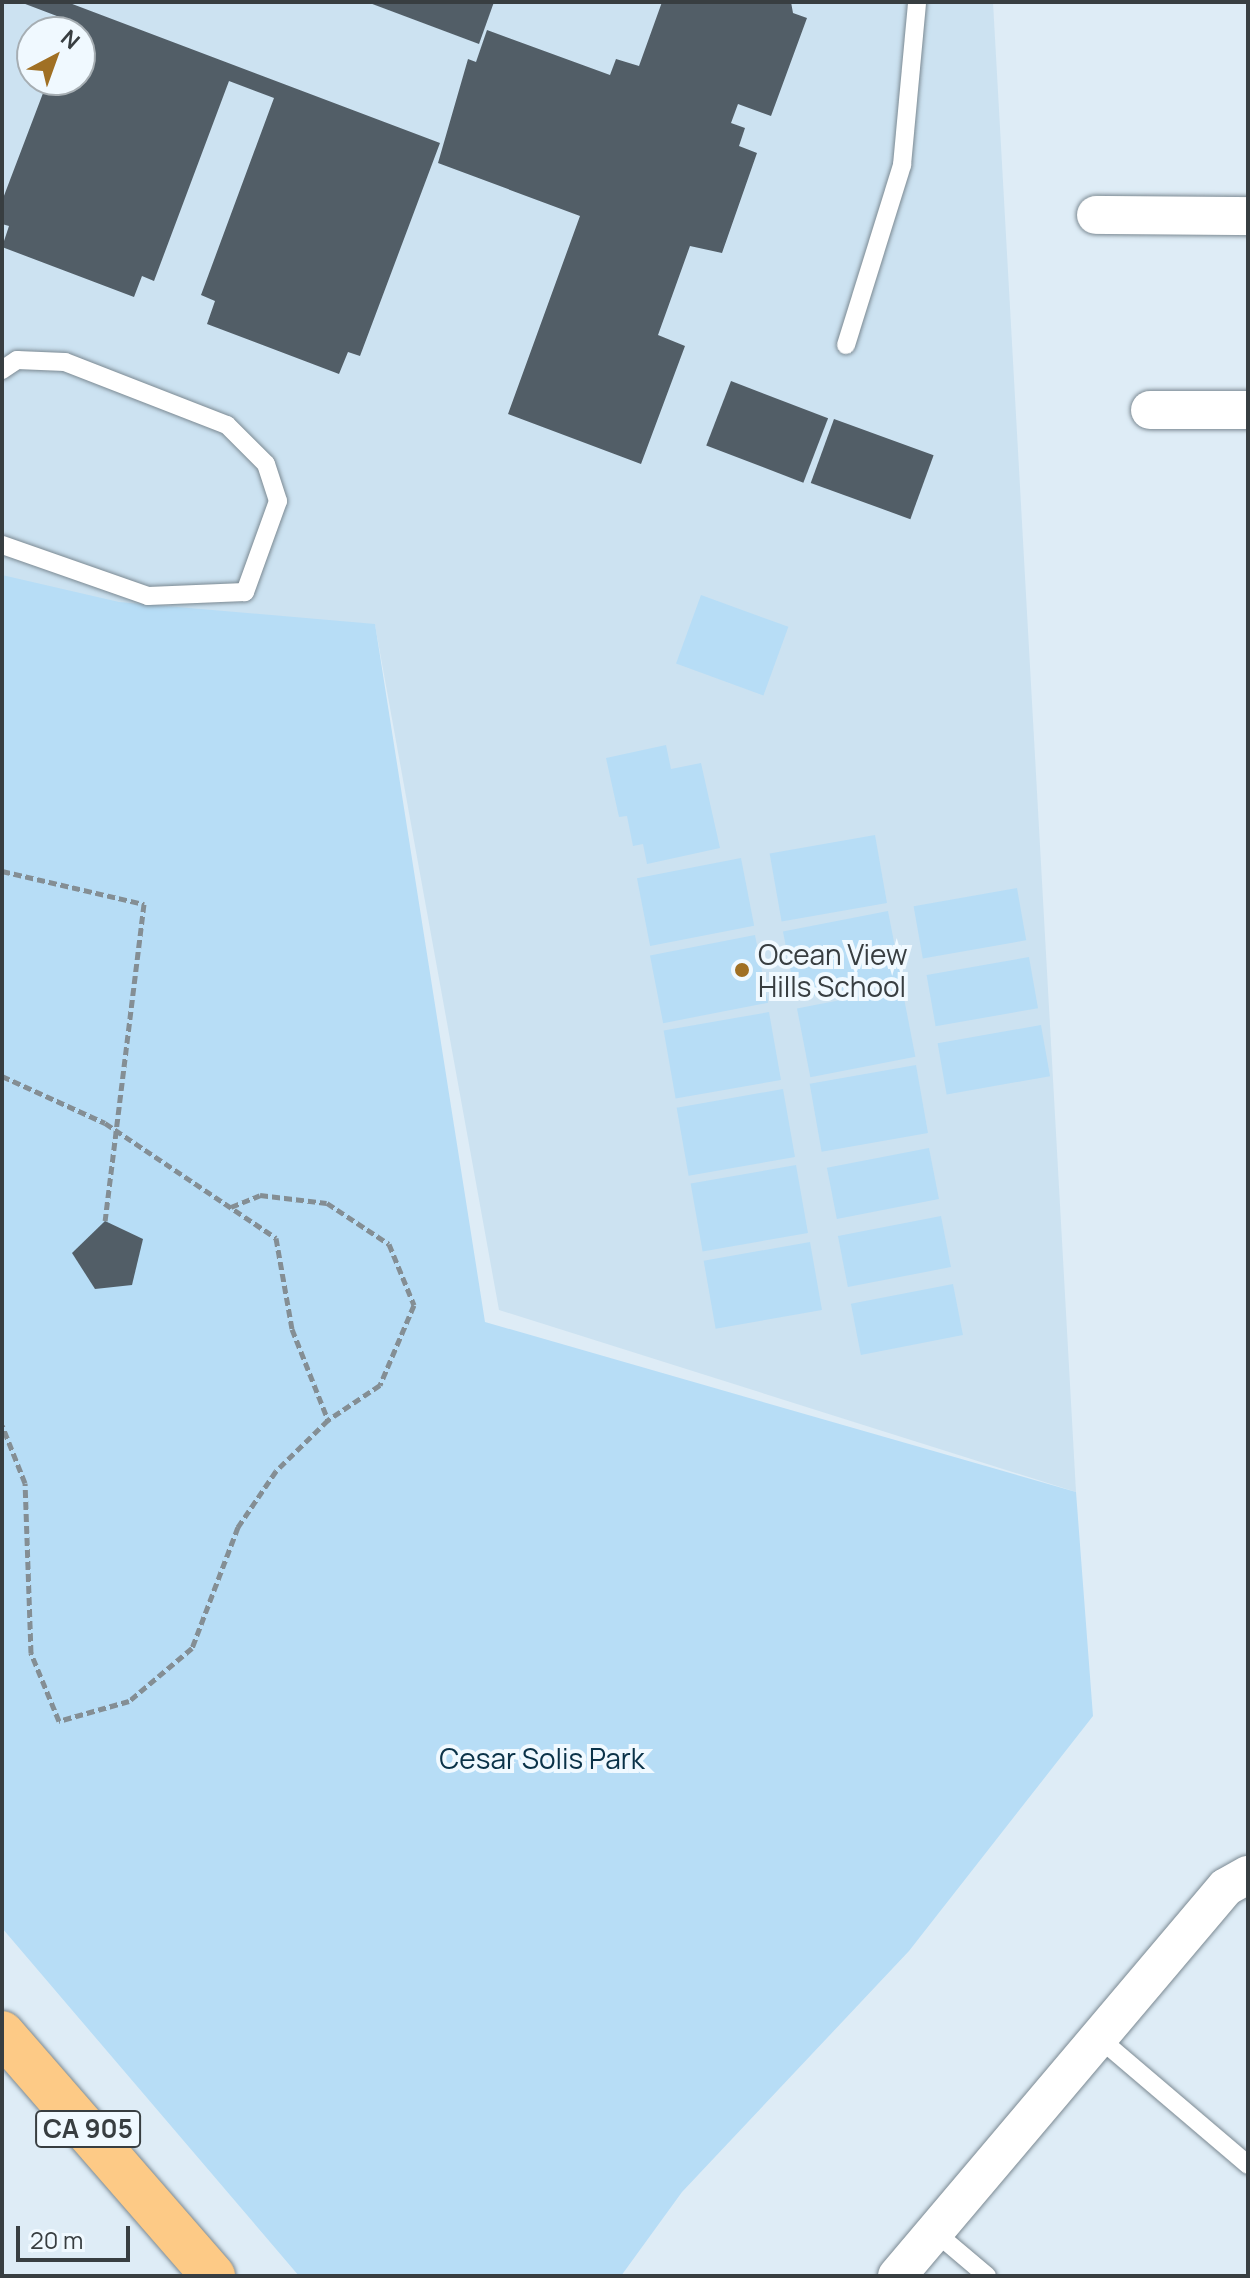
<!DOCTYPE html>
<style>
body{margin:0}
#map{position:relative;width:1250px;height:2278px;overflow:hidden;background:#deecf6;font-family:Manrope,sans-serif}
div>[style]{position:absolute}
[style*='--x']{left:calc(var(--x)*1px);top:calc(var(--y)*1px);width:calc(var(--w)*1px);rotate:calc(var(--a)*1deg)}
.built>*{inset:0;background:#cce2f1}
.green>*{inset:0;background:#b7ddf6;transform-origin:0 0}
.building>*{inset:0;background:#525e67;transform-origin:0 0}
.path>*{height:5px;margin-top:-2.5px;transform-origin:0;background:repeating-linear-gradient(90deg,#848e94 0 8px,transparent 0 12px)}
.roads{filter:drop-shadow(0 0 2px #7b8992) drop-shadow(0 0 2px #7b8992)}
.lane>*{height:18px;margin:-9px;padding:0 9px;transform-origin:9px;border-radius:9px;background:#fff}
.street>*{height:38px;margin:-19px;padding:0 19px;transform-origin:19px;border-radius:19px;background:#fff}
.highway>*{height:44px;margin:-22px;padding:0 22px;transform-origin:22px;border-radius:22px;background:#fdca86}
.dots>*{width:22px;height:22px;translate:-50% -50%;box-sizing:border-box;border:4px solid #f0f9ff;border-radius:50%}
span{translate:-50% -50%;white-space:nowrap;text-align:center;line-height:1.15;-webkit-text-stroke:8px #f0f9ff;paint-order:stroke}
.shield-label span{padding:2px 6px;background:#f0f9ff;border:2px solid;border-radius:6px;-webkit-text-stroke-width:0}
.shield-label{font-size:26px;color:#383e41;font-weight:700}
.poi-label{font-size:28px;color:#383e41}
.left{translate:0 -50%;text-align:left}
.park-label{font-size:28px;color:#0a3248}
.frame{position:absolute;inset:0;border:4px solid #383e41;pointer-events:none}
.north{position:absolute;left:16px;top:16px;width:80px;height:80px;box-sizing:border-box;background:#f0f9ff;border:2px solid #a6aeb3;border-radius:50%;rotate:41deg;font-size:22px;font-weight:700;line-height:32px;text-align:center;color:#383e41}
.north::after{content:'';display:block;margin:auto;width:28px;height:36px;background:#a07024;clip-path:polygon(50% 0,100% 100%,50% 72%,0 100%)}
.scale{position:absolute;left:16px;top:2226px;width:114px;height:36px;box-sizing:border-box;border:4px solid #383e41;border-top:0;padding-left:10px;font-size:24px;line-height:28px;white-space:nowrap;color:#383e41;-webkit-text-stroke:6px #f0f9ff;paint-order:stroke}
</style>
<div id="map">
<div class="built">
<i style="clip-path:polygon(evenodd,2px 2px,993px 2px,1076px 1492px,499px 1310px,375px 625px,187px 629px,2px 588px,2px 2px,32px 32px,80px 32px,80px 80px,32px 80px,32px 32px)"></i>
</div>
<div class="green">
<i style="clip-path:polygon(2px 575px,119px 602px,375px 624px,485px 1322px,1076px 1492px,1093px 1716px,909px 1951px,682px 2192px,621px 2276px,299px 2276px,2px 1928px)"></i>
<i style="left:701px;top:595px;width:93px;height:73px;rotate:20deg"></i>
<i style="clip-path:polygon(666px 745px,671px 769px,701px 763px,720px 848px,647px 864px,643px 844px,633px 846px,627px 816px,619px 817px,606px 758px)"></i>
<i style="left:875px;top:835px;width:69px;height:107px;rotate:80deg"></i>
<i style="left:741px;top:858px;width:69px;height:106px;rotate:79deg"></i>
<i style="left:1017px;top:888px;width:53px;height:105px;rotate:80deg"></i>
<i style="left:888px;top:911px;width:69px;height:107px;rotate:79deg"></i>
<i style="left:755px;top:935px;width:69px;height:107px;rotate:79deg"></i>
<i style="left:1029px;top:957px;width:52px;height:104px;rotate:80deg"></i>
<i style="left:902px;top:988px;width:70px;height:107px;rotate:79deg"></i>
<i style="left:769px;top:1012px;width:69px;height:107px;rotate:80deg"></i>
<i style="left:1041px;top:1025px;width:52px;height:105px;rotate:80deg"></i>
<i style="left:916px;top:1065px;width:69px;height:108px;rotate:80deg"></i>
<i style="left:783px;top:1089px;width:69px;height:108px;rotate:80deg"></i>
<i style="left:929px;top:1148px;width:52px;height:104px;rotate:79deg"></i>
<i style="left:796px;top:1165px;width:69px;height:107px;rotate:80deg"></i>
<i style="left:941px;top:1216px;width:52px;height:105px;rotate:79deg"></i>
<i style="left:810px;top:1242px;width:69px;height:108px;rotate:80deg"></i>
<i style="left:953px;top:1284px;width:52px;height:104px;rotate:79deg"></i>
</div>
<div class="building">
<i style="clip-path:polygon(20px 2px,67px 2px,440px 143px,360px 356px,348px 352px,339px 374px,207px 324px,215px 301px,201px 295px,274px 98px,229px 81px,154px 281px,142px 276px,134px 297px,2px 247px,9px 226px,2px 224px,2px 201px,48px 80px,80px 80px,80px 32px,66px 32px,70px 21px)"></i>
<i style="clip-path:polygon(367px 2px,494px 2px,479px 44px)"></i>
<i style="clip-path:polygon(662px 2px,791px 2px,793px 13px,807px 18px,771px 116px,738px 104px,731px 123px,745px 128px,739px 146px,757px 153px,722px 253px,690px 246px,658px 335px,685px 346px,641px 464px,508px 414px,580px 216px,438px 163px,468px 59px,476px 62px,487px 30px,610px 75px,616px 59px,639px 66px)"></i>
<i style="left:731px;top:381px;width:104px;height:69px;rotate:21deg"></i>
<i style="left:834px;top:419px;width:106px;height:68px;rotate:20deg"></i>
<i style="clip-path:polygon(105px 1221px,143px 1239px,132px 1285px,95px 1289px,72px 1253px)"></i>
</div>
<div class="path">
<i style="--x:2;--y:871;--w:146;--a:13.1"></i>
<i style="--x:144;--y:904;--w:319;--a:97"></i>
<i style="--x:2;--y:1076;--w:113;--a:24.5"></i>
<i style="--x:105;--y:1123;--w:206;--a:33.9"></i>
<i style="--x:276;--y:1238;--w:92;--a:80"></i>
<i style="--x:292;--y:1329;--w:98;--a:68.4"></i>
<i style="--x:328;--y:1420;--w:73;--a:135.6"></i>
<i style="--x:276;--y:1471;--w:68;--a:124.2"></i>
<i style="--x:238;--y:1527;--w:129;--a:110.8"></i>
<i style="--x:192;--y:1648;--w:82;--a:139.9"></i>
<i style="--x:129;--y:1701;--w:73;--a:164.1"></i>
<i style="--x:59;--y:1721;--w:74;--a:-112.4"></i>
<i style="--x:31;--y:1653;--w:170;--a:-92"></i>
<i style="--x:25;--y:1483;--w:62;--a:-111.6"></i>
<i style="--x:231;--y:1207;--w:31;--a:-22"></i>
<i style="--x:260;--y:1195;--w:67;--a:6.8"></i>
<i style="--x:327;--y:1203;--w:74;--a:33.5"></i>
<i style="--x:389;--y:1244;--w:66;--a:67.7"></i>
<i style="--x:414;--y:1305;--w:87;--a:113"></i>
<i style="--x:380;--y:1385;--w:63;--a:146.1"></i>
</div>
<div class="roads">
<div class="lane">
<i style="--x:846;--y:345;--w:189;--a:-72.7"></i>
<i style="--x:902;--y:165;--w:164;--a:-84.7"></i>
<i style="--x:2;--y:370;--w:18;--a:-34"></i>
<i style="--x:17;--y:360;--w:48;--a:2.4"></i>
<i style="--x:65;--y:362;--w:174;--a:21.3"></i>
<i style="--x:227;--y:425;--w:55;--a:45"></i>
<i style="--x:266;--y:464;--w:39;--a:72"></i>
<i style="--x:278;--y:501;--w:97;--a:109.9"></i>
<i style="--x:245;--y:592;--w:97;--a:177.6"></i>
<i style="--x:148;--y:596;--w:155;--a:-160.7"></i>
<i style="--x:1099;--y:2038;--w:196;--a:40.4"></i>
<i style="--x:935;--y:2232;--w:68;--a:40.2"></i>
</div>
<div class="street">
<i style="--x:1096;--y:215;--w:152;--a:0.4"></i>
<i style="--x:1150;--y:410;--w:98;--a:0"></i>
<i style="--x:897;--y:2276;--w:509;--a:-49.78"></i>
<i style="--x:1226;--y:1887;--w:25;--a:-29"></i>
</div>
<div class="highway">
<i style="--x:2;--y:2033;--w:322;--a:49"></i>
</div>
</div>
<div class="dots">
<i style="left:742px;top:970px;background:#a07024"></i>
</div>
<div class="shield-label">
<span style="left:88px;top:2129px">CA 905</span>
</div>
<div class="poi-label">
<span class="left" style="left:758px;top:970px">Ocean View<br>Hills School</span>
</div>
<div class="park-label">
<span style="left:542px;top:1758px">Cesar Solis Park</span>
</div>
<div class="frame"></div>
<div class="north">N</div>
<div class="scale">20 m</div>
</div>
